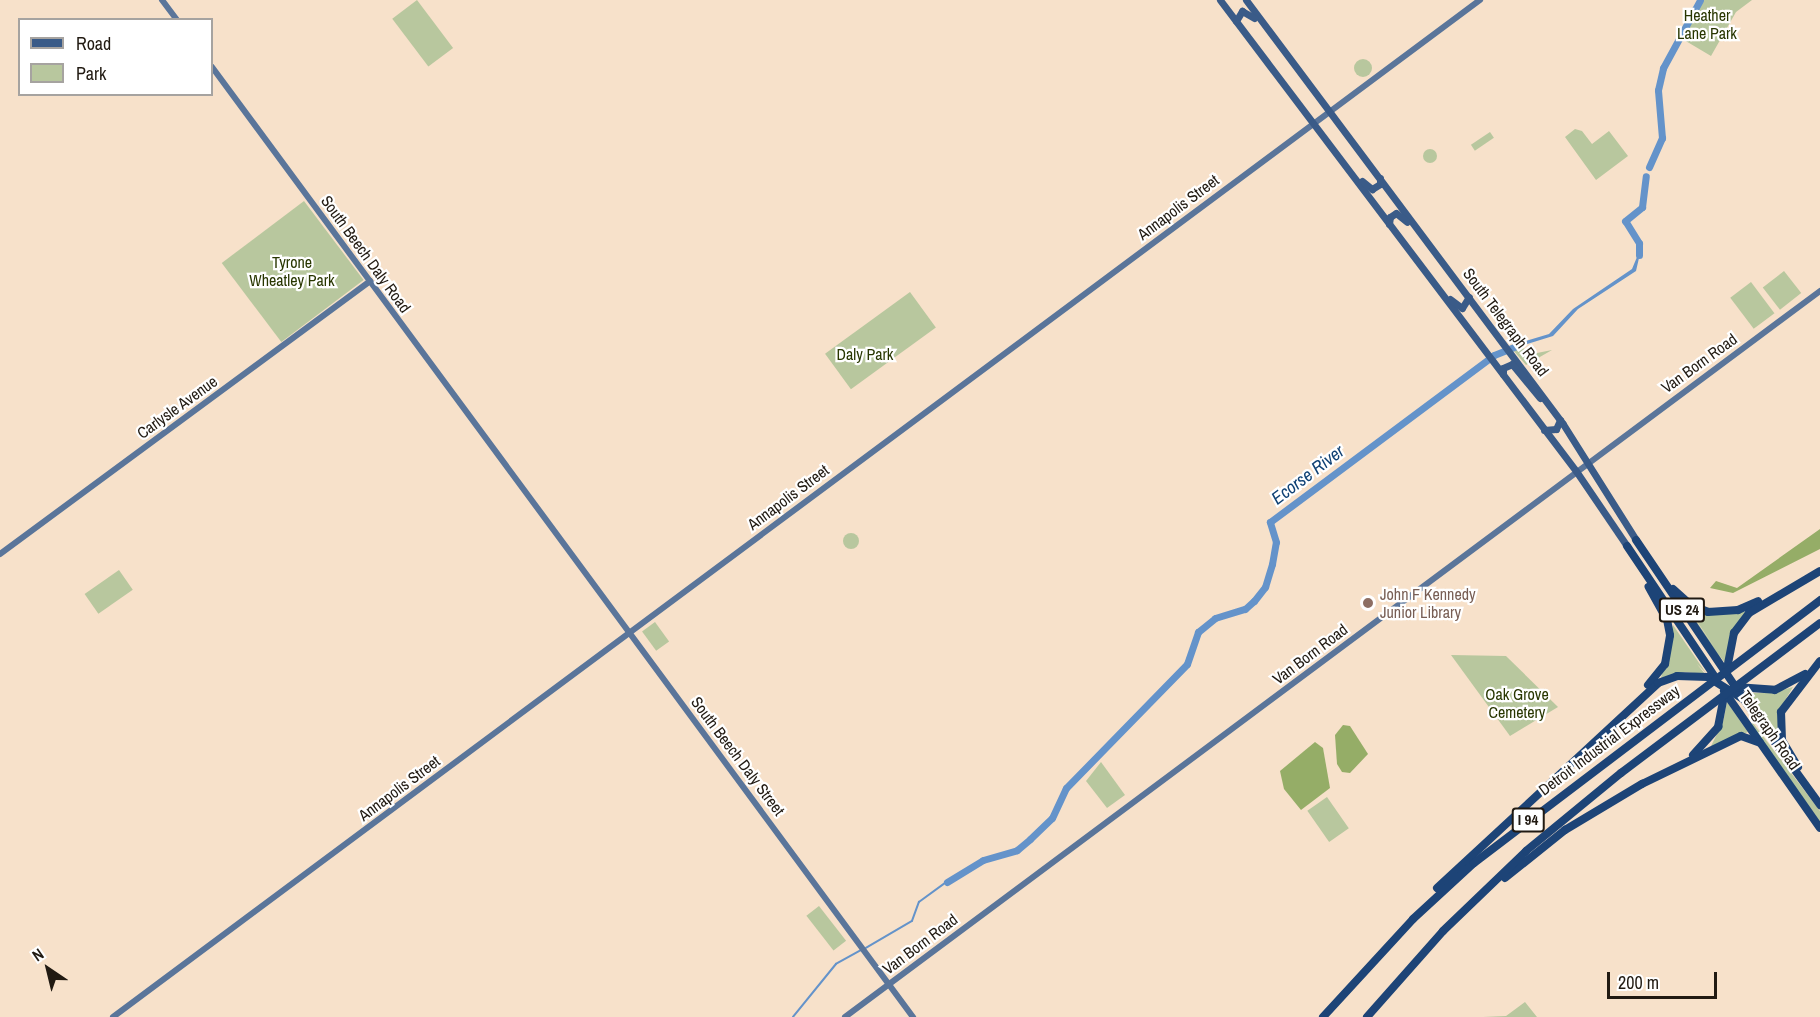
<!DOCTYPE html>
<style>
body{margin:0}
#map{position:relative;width:1820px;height:1017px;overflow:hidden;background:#f7e1ca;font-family:"Archivo Narrow",sans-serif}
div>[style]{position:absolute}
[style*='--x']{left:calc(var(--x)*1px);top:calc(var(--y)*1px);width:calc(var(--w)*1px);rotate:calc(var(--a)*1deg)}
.green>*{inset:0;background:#b8c79e;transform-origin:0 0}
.round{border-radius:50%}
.forest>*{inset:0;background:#95ad67}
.water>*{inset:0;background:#6493ca}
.stream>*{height:1.5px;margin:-0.75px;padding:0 0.75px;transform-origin:0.75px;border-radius:0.75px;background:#6493ca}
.river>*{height:7px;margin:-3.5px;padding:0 3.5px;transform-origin:3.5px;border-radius:3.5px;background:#6493ca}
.secondary>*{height:6px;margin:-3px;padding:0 3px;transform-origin:3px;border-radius:3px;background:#5a759a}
.primary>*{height:7px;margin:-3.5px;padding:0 3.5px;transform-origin:3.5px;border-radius:3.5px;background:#3a5b88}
.highway>*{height:8px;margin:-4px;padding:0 4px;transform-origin:4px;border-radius:4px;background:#1d4477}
.dots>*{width:16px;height:16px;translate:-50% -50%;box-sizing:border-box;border:3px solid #fff;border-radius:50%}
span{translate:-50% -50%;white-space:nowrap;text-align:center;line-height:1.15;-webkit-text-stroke:4.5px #fff;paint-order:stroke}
.shield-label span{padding:2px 4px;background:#fff;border:2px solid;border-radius:4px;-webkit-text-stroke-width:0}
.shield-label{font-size:15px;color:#211a12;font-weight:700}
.park-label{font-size:16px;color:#283600}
.street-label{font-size:16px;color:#211a12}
.education-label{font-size:16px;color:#785e54}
.left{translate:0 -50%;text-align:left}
.water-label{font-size:18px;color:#104275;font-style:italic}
.legend{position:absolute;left:18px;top:18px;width:195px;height:78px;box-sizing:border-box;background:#fff;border:2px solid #a6a3a0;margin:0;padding:8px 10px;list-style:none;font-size:18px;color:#211a12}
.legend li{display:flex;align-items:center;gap:12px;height:30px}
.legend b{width:30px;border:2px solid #a6a3a0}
.north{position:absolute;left:18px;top:939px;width:60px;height:60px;-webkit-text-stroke:4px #fff;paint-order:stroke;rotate:325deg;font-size:16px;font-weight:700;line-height:24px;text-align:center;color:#211a12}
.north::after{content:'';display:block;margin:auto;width:21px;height:27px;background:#211a12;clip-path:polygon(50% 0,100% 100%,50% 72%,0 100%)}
.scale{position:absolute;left:1607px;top:972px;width:110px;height:27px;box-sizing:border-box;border:3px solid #211a12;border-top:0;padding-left:8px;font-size:18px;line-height:21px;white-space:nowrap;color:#211a12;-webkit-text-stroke:4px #fff;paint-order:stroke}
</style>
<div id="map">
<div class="green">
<i style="left:417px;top:0;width:60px;height:31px;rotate:53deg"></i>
<i style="clip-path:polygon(1700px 0,1752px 0,1736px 12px,1711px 56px,1679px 37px)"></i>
<i class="round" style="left:1354px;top:59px;width:18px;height:18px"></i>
<i style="clip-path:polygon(1575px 129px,1582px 131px,1592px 144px,1609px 131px,1628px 156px,1596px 180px,1565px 137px)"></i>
<i style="left:1490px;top:132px;width:7px;height:23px;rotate:56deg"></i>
<i class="round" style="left:1423px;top:149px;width:14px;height:14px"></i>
<i style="left:304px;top:201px;width:99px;height:103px;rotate:53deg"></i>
<i style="left:1784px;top:271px;width:28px;height:27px;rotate:52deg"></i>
<i style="left:1751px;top:282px;width:39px;height:26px;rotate:53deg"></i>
<i style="left:910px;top:292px;width:44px;height:105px;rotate:54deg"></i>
<i style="clip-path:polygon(1519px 347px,1537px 353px,1552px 350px,1526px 365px,1513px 350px)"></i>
<i class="round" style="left:843px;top:533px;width:16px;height:16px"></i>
<i style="left:119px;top:570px;width:24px;height:42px;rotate:55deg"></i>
<i style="clip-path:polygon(1685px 605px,1715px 648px,1686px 605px,1747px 612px,1730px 638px,1725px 663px,1719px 655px,1724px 664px)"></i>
<i style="left:655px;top:622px;width:24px;height:16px;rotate:54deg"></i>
<i style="clip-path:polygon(1673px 625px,1706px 673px,1697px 664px,1705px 674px,1685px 672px,1661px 678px)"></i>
<i style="clip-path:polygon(1451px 655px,1506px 656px,1558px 707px,1510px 736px)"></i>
<i style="clip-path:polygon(1793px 687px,1781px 707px,1776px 737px,1745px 693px,1772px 693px)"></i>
<i style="clip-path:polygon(1727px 702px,1748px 732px,1710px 748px,1723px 722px)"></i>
<i style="clip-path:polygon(1753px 723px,1820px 811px,1820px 822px,1751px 724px)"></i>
<i style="clip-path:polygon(1101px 762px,1125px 795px,1107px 808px,1086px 781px)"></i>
<i style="left:1327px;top:797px;width:38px;height:24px;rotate:55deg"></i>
<i style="left:819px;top:906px;width:44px;height:16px;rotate:52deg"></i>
<i style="clip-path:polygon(1525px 1002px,1537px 1017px,1483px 1017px,1506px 1016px)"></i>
</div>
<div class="forest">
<i style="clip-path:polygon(1820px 529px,1820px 549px,1733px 593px,1710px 588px,1716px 581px,1737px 588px)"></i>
<i style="clip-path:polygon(1343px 725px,1350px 726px,1368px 754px,1350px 773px,1342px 772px,1337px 764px,1335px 735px)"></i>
<i style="clip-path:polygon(1315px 742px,1323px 748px,1330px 788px,1301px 810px,1284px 789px,1280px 771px)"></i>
</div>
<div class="water">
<i style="clip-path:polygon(1642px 245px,1636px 271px,1578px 309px,1553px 336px,1514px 348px,1512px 345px,1549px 334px,1573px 309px,1632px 269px)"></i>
</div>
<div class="stream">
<i style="--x:866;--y:948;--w:53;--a:-30.4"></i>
<i style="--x:912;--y:921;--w:20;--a:-70"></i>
<i style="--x:919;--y:902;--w:34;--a:-36"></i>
<i style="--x:793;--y:1017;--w:68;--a:-50.9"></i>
<i style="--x:836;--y:964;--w:29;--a:-29"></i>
</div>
<div class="river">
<i style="--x:1649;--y:167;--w:32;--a:-66"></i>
<i style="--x:1662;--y:138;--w:48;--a:-94.8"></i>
<i style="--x:1658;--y:90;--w:23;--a:-77"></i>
<i style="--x:1663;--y:68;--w:77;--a:-61.4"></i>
<i style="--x:1639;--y:255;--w:12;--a:-90"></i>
<i style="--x:1639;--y:243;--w:26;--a:-122"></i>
<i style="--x:1625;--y:221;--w:22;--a:-39"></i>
<i style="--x:1642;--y:207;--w:31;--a:-83"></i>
<i style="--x:947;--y:882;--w:42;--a:-31.4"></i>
<i style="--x:983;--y:860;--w:35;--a:-16"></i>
<i style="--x:1017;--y:850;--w:17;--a:-40"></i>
<i style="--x:1030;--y:839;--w:30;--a:-44"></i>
<i style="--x:1052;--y:818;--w:33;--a:-65"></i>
<i style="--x:1066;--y:788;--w:173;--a:-45.7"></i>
<i style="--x:1187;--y:664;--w:34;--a:-71"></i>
<i style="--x:1198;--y:632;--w:22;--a:-39"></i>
<i style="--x:1215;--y:618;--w:31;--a:-17"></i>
<i style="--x:1245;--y:609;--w:12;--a:-42"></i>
<i style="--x:1254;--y:601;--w:18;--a:-52"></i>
<i style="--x:1265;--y:587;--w:24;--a:-73"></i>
<i style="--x:1272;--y:564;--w:22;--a:-80"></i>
<i style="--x:1276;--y:542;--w:21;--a:-107"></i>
<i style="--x:1270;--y:522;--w:279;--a:-36.7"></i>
<i style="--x:1494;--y:355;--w:29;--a:-22"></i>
</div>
<div class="secondary">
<i style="--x:162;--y:0;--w:25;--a:53"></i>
<i style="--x:212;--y:67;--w:1181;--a:53.58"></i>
<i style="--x:0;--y:554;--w:460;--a:-36.4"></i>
<i style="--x:113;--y:1017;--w:1704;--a:-36.65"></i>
<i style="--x:845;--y:1017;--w:1216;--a:-36.67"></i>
</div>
<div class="primary">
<i style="--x:1220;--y:0;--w:590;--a:52.92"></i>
<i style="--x:1576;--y:471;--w:91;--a:55.8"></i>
<i style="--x:1246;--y:0;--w:529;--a:53.22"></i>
<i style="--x:1563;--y:424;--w:137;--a:57.8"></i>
<i style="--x:1236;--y:21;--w:12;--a:-59"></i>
<i style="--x:1242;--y:11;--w:14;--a:30"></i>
<i style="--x:1362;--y:181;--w:13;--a:39"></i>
<i style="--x:1372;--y:189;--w:9;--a:-32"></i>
<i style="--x:1380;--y:184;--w:6;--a:-90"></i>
<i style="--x:1389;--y:224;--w:7;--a:-82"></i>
<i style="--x:1390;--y:217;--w:7;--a:-34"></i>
<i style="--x:1396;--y:213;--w:14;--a:39"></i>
<i style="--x:1450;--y:299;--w:15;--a:37"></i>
<i style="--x:1462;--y:308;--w:13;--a:-58"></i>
<i style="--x:1503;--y:374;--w:6;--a:-90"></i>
<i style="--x:1503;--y:368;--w:10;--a:-24"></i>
<i style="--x:1512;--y:364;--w:44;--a:50.5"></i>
<i style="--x:1544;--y:430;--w:12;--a:-5"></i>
<i style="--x:1556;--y:429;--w:10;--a:-66"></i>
</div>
<div class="highway">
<i style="--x:1636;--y:540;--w:198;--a:55.9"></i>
<i style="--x:1747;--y:704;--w:125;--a:54.1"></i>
<i style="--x:1627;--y:546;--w:161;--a:56.1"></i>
<i style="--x:1673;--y:589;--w:24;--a:42"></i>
<i style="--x:1691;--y:605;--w:18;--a:22"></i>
<i style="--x:1708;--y:612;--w:30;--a:-4"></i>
<i style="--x:1738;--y:610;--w:22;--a:-24"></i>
<i style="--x:1726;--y:674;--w:42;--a:-79"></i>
<i style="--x:1734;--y:633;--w:25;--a:-53"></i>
<i style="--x:1749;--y:613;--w:82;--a:-30.6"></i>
<i style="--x:1648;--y:685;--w:27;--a:-51"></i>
<i style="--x:1665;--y:664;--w:29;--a:-80"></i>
<i style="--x:1670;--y:635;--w:15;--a:-101"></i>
<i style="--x:1667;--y:620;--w:38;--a:-119"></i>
<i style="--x:1736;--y:687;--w:39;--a:4"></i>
<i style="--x:1775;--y:690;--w:34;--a:-28"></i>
<i style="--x:1724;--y:691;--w:167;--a:55"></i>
<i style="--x:1693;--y:755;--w:38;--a:-48"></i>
<i style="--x:1718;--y:727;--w:36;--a:-79"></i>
<i style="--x:1798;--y:767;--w:31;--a:-121"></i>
<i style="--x:1782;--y:740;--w:28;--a:-92"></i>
<i style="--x:1781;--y:712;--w:64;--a:-52.6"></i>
<i style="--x:1505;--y:878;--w:77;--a:-38.7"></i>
<i style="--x:1565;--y:830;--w:90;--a:-30.9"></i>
<i style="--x:1642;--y:784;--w:110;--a:-25.9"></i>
<i style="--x:1741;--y:736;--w:20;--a:20"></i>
<i style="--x:1437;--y:888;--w:301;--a:-42.8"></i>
<i style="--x:1658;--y:683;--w:20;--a:-20"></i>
<i style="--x:1677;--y:676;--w:31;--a:2"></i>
<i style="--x:1708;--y:677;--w:41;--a:32.2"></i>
<i style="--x:1323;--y:1017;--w:133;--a:-47.4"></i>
<i style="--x:1413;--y:919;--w:83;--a:-42.6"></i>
<i style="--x:1474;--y:863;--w:435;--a:-37.2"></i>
<i style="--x:1367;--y:1017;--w:115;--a:-48.5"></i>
<i style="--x:1443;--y:931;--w:115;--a:-43.9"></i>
<i style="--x:1526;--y:851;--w:123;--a:-39.4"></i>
<i style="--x:1621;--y:773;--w:249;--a:-37"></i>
</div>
<div class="dots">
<i style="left:1368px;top:603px;background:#8d6e63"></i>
</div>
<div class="shield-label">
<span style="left:1682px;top:610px">US 24</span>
<span style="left:1528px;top:820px">I 94</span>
</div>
<div class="park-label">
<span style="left:1707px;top:24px">Heather<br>Lane Park</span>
<span style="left:292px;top:271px">Tyrone<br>Wheatley Park</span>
<span style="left:865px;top:354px">Daly Park</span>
<span style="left:1517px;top:703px">Oak Grove<br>Cemetery</span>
</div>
<div class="street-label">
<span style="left:1178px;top:207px;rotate:-37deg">Annapolis Street</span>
<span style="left:366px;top:254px;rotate:54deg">South Beech Daly Road</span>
<span style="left:1506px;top:322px;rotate:53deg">South Telegraph Road</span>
<span style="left:1699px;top:363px;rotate:-36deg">Van Born Road</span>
<span style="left:177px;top:407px;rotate:-36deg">Carlysle Avenue</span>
<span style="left:788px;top:497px;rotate:-37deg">Annapolis Street</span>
<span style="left:1310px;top:654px;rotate:-37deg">Van Born Road</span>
<span style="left:1770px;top:730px;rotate:55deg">Telegraph Road</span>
<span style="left:1609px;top:740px;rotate:-37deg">Detroit Industrial Expressway</span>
<span style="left:738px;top:756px;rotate:53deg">South Beech Daly Street</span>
<span style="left:399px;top:788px;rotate:-37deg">Annapolis Street</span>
<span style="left:920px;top:944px;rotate:-37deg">Van Born Road</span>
</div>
<div class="education-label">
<span class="left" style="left:1380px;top:603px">John F Kennedy<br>Junior Library</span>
</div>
<div class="water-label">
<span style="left:1308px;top:475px;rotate:-37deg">Ecorse River</span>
</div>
<ul class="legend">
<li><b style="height:8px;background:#3a5b88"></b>Road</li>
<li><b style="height:16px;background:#b8c79e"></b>Park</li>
</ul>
<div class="north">N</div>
<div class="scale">200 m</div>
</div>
